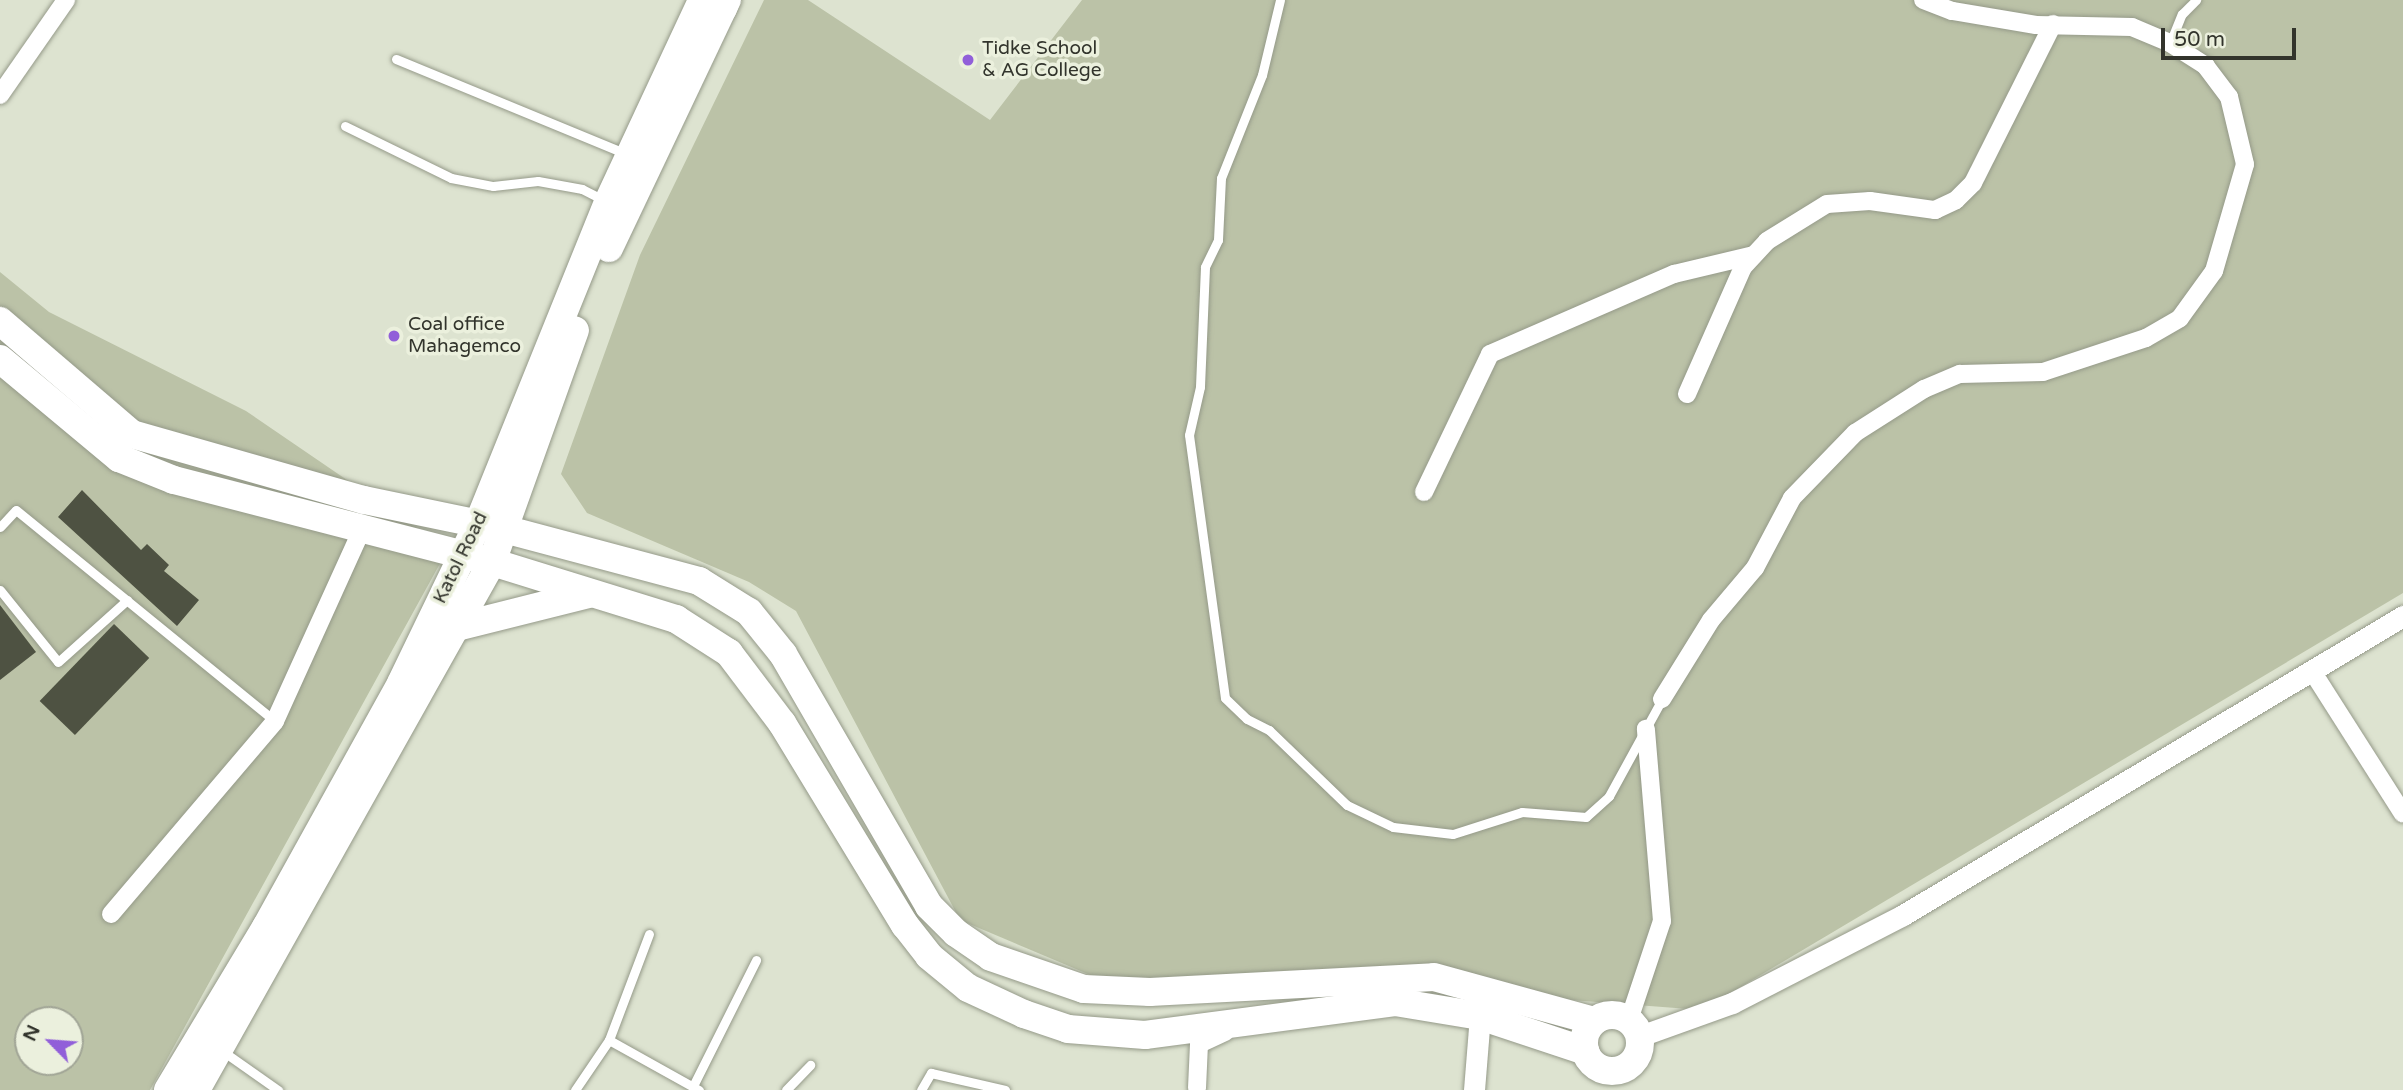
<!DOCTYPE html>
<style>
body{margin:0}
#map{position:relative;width:2403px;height:1090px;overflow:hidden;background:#dde3d0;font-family:"Varela Round",sans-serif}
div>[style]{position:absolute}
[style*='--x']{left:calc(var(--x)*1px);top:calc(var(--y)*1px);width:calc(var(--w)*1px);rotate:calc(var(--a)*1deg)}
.green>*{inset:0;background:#bbc2a7}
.building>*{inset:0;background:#4e5242;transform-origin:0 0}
.roads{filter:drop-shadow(0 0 2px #959a89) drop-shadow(0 0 2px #959a89)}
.service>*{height:9px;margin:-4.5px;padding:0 4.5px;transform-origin:4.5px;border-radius:4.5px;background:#fff}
.minor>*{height:18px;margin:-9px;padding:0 9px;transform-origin:9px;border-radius:9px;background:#fff}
.tertiary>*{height:21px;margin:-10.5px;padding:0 10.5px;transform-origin:10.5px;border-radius:10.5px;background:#fff}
.primary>*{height:28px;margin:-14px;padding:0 14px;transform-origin:14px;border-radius:14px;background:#fff}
.primary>.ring{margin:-14px;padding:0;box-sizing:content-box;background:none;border:28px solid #fff;border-radius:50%}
.trunk>*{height:30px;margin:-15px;padding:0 15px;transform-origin:15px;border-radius:15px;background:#fff}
.dots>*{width:19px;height:19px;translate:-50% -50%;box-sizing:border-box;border:4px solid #ebf0dd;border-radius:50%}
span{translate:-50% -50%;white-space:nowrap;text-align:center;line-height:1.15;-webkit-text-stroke:7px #ebf0dd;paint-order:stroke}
.poi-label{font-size:19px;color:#32342c}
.left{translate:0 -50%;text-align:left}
.street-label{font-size:19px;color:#32342c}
.north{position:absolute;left:14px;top:1006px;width:70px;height:70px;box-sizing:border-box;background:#ebf0dd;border:2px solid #a1a596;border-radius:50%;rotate:295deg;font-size:19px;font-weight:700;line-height:28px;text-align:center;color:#32342c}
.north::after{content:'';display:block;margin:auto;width:24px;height:32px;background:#915fd9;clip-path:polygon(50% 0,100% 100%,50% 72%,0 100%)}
.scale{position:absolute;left:2161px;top:28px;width:135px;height:32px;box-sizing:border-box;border:4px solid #32342c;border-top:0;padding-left:9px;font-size:21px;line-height:24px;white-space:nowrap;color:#32342c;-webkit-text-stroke:5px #ebf0dd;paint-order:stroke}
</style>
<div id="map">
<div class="green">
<i style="clip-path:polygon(764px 0,808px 0,990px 120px,1082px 0,2403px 0,2403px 593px,1702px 1010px,1571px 1000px,1510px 990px,1095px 977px,960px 920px,796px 611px,749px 582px,587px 513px,561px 474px,640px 255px)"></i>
<i style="clip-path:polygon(evenodd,0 272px,49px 312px,246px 411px,448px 549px,150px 1090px,0 1090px,0 272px,28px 1020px,70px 1020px,70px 1062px,28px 1062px,28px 1020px)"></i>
</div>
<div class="building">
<i style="clip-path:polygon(82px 490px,141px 550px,147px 544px,169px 565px,164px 571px,199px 600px,177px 626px,58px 517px)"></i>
<i style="clip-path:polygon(0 605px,36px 652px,0 680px)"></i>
<i style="left:114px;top:624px;width:49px;height:107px;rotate:44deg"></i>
</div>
<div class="roads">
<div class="service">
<i style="--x:1280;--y:0;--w:77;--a:103.5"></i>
<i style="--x:1262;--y:75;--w:111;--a:111.7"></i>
<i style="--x:1221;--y:178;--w:62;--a:92.8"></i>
<i style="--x:1218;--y:240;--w:30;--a:116"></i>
<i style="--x:1205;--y:267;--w:120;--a:92.4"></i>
<i style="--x:1200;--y:387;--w:49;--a:102.9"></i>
<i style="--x:1189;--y:435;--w:265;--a:82.2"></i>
<i style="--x:1225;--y:698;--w:30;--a:44"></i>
<i style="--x:1247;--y:719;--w:25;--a:27"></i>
<i style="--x:1269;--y:730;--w:108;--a:43.9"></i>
<i style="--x:1347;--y:805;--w:51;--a:25.6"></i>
<i style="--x:1393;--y:827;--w:60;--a:6.7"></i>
<i style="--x:1453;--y:834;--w:72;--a:-17.7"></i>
<i style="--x:1522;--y:812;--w:64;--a:4.5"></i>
<i style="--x:1586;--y:817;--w:31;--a:-42"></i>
<i style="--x:1609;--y:796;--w:111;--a:-61.3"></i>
<i style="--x:2170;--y:43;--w:31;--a:-68"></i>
<i style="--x:2182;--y:14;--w:20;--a:-45"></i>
<i style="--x:396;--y:59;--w:250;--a:22.4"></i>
<i style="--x:345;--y:126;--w:118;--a:26.1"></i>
<i style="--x:451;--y:178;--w:43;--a:10.8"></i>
<i style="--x:493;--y:186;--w:45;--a:-6.3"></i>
<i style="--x:538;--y:181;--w:45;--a:10.3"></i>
<i style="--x:582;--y:189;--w:27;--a:27"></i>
<i style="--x:0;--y:527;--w:23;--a:-47"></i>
<i style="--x:16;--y:510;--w:334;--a:39.2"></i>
<i style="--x:0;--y:590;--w:92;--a:51.1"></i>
<i style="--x:58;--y:662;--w:93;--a:-41.9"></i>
<i style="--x:649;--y:934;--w:113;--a:110.7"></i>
<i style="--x:609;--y:1040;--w:103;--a:29.1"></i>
<i style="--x:221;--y:1050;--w:70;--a:35.1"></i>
<i style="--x:693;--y:1086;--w:141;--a:-63.4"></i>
<i style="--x:575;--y:1090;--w:60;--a:-55.8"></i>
<i style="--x:786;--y:1090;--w:35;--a:-46"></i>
<i style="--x:921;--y:1090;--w:20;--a:-60"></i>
<i style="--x:931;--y:1073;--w:76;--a:12.9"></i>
</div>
<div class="minor">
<i style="--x:0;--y:95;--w:116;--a:-55.2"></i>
<i style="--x:1687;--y:394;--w:139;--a:-66.2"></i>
<i style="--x:1743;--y:267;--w:35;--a:-47"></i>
<i style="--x:1767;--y:241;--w:70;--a:-31.7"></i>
<i style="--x:1827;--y:204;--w:43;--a:-4"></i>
<i style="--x:1870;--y:201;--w:66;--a:7.9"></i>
<i style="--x:1935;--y:210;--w:23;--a:-25"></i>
<i style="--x:1956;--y:200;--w:24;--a:-45"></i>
<i style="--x:1973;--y:183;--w:178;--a:-63.3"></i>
<i style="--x:1424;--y:492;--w:153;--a:-64.4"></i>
<i style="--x:1490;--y:354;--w:201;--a:-23.5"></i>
<i style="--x:1674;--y:274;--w:82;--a:-13.4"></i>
<i style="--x:2312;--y:671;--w:169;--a:57.5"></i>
<i style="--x:1662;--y:699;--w:93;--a:-58.2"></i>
<i style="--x:1711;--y:620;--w:68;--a:-49.8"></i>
<i style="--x:1755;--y:568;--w:79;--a:-62.1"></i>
<i style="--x:1792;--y:498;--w:91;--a:-45.9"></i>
<i style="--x:1855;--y:433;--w:82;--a:-32.5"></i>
<i style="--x:1924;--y:389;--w:39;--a:-23"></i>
<i style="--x:1960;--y:374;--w:83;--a:-1.4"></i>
<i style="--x:2043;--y:372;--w:108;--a:-18.3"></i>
<i style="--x:2146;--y:338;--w:39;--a:-30"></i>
<i style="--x:2180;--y:318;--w:58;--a:-54.1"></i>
<i style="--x:2214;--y:271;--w:111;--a:-73.8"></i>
<i style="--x:2245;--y:164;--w:69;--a:-103.4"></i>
<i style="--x:2229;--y:97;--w:39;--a:-127"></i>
<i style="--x:2206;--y:66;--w:43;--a:-147.4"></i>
<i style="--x:2170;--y:43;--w:41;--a:-157.2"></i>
<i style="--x:2132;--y:27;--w:96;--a:-178.8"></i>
<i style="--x:2036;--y:25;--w:85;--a:-170.5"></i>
<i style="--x:1952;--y:11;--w:31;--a:-159"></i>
<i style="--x:111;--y:914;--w:253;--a:-49.6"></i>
<i style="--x:275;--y:721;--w:211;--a:-65.6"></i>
<i style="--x:1629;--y:1020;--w:104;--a:-71.6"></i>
<i style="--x:1662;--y:921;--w:193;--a:-94.8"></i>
<i style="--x:1197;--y:1088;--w:44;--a:-87.4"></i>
<i style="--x:1199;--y:1044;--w:29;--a:-25"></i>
</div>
<div class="tertiary">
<i style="--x:1640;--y:1036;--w:98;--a:-19.7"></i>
<i style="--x:1732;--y:1003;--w:192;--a:-27.2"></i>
<i style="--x:1903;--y:915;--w:583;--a:-30.88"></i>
<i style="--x:1474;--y:1090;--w:74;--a:-85.4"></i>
</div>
<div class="primary">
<i style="--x:609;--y:248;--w:275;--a:-64.6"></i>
<i style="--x:0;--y:321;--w:174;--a:40.6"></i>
<i style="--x:132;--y:434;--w:241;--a:15.9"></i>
<i style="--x:364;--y:500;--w:143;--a:11.7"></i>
<i style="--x:504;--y:529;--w:202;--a:14.9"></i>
<i style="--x:699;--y:581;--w:59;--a:31.8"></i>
<i style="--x:749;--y:612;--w:54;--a:51"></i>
<i style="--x:783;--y:654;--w:291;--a:59.9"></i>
<i style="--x:929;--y:906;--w:38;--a:45"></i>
<i style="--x:956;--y:933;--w:42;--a:34.4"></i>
<i style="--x:991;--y:957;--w:98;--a:19"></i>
<i style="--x:1084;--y:989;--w:66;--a:2.6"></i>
<i style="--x:1150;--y:992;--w:284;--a:-3"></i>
<i style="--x:1434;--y:977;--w:166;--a:15.4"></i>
<i style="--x:0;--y:359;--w:155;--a:39.8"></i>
<i style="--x:119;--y:458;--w:59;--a:21.8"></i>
<i style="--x:174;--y:480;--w:328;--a:14.5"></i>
<i style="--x:492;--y:562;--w:193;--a:17.2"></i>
<i style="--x:676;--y:619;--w:63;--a:32.7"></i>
<i style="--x:729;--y:653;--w:88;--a:52.9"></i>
<i style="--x:782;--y:723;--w:237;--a:58.7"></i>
<i style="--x:905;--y:925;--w:39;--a:52"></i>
<i style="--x:929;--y:956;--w:50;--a:39.4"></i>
<i style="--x:968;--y:988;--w:62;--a:24.9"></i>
<i style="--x:1024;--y:1014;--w:46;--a:18.8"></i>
<i style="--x:1068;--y:1029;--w:77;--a:4.5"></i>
<i style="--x:1145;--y:1035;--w:252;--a:-7.5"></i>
<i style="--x:1395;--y:1002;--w:86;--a:9.4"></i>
<i style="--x:1480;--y:1016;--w:111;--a:18.4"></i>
<i style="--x:457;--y:627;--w:135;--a:-14.1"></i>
<i class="ring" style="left:1584px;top:1015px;width:28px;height:28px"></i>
<i style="--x:168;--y:1090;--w:190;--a:-59"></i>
<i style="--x:266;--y:927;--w:279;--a:-61"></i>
<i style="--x:401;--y:683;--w:177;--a:-64.2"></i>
<i style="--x:478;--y:524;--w:347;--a:-68"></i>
<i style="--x:608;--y:202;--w:223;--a:-65"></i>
<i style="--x:196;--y:1090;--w:605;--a:-60.72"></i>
<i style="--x:492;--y:562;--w:246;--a:-70.3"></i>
</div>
<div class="trunk">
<i style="--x:722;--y:8;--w:9;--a:-69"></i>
</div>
</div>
<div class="dots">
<i style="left:968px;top:60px;background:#915fd9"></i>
<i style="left:394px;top:336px;background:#915fd9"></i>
</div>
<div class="poi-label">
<span class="left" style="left:982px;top:60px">Tidke School<br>&amp; AG College</span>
<span class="left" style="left:408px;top:336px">Coal office<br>Mahagemco</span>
</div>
<div class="street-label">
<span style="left:461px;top:558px;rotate:-64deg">Katol Road</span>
</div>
<div class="north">N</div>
<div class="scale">50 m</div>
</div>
